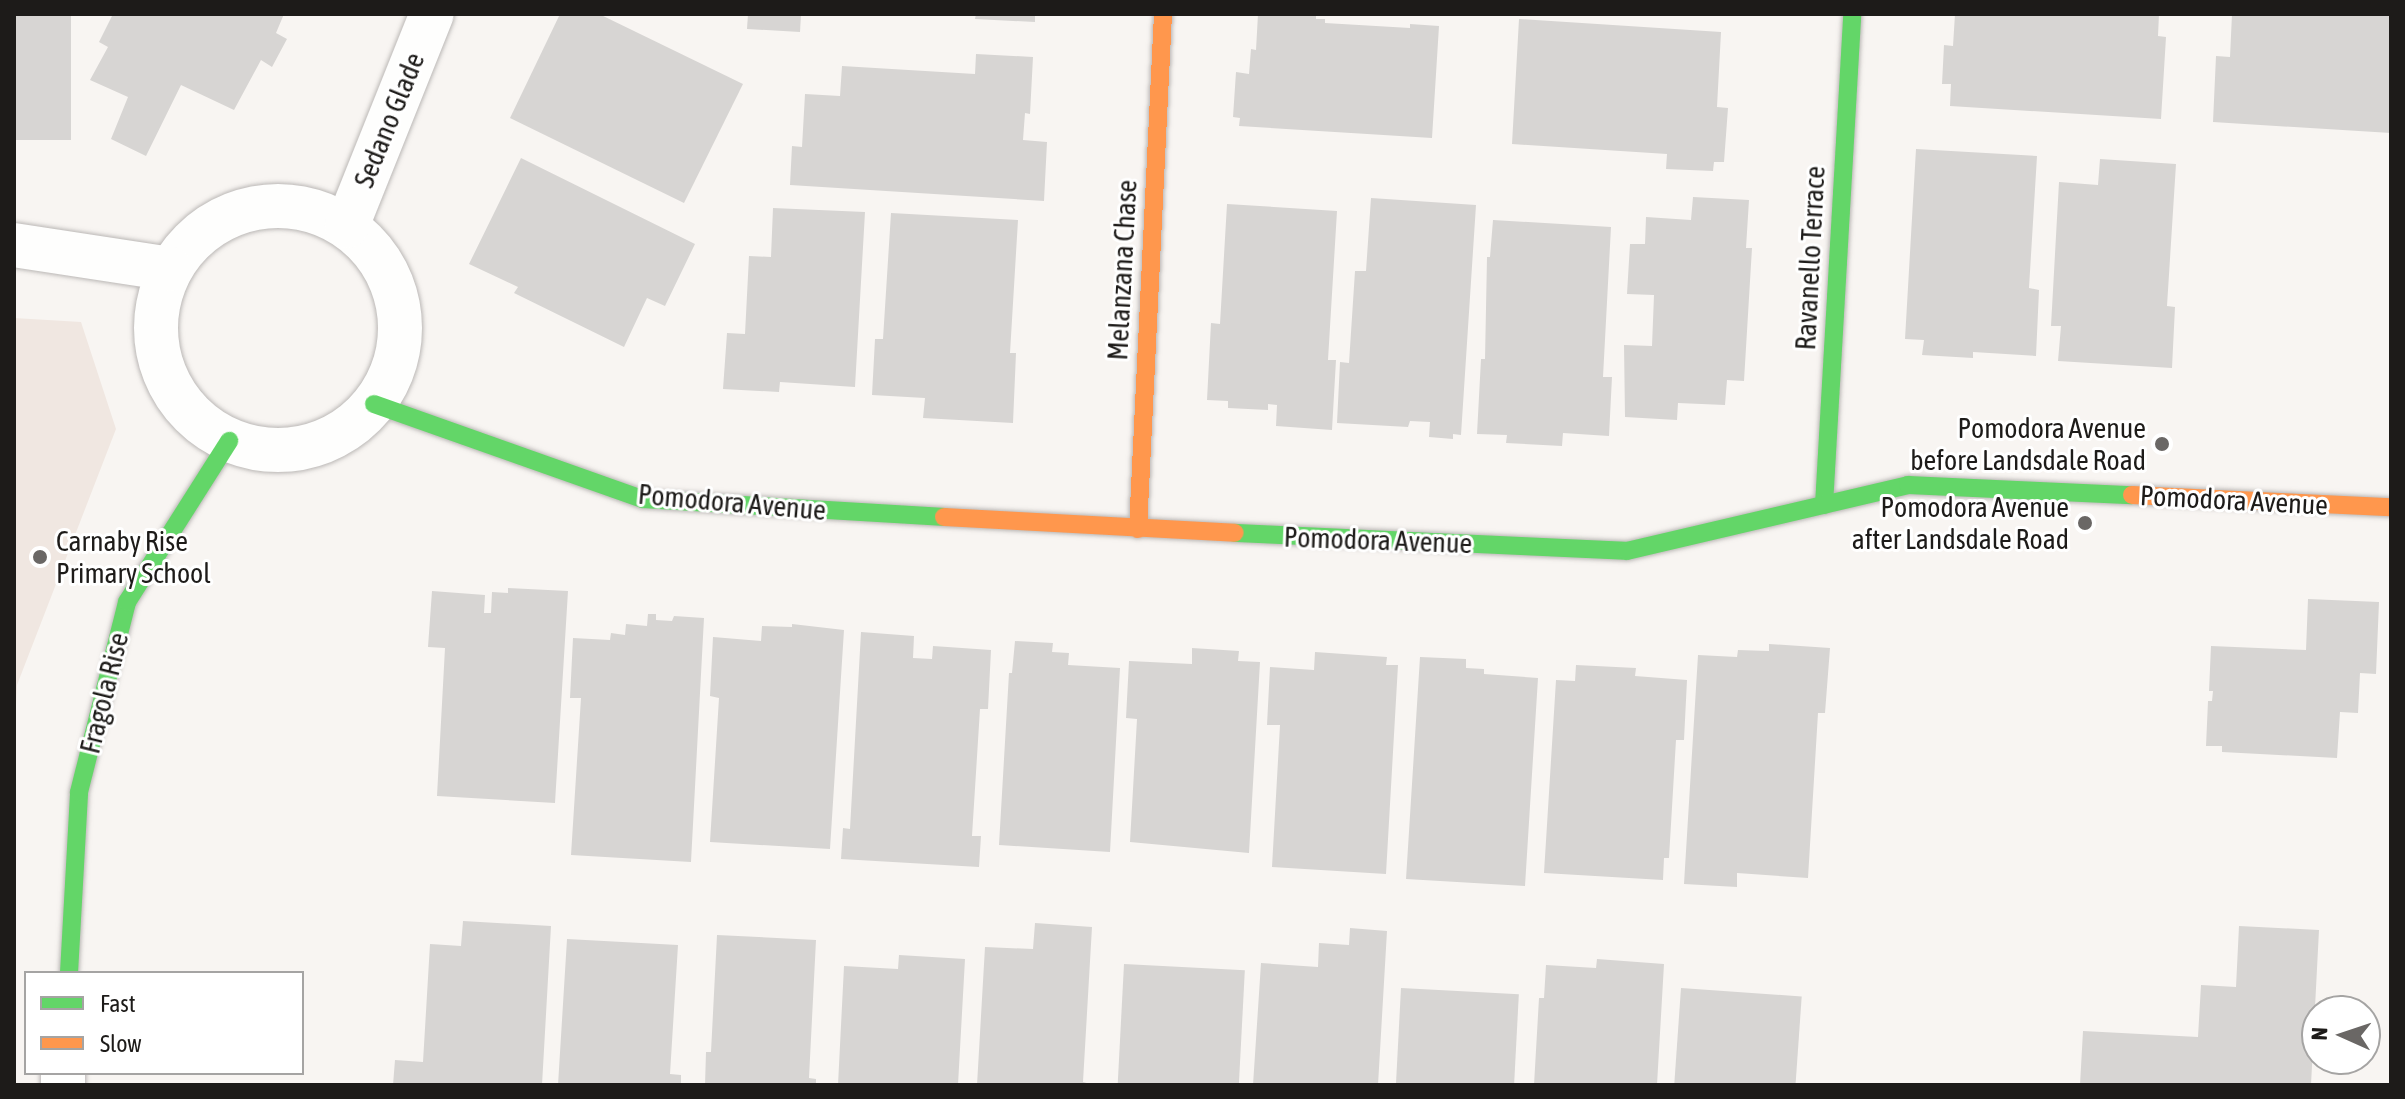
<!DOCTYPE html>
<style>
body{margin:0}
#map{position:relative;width:2405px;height:1099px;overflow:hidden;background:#f8f5f2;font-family:"Asap Condensed",sans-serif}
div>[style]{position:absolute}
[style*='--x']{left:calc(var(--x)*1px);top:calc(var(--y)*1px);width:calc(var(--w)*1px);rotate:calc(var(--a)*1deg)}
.built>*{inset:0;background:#f0e7e1}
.building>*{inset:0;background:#d7d5d3;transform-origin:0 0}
.roads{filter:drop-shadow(0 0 2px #bbb8b6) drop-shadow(0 0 2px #bbb8b6)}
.street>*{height:44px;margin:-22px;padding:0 22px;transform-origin:22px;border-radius:22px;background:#fefefd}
.street>.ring{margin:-22px;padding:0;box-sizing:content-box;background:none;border:44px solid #fefefd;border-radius:50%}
.fast>*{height:18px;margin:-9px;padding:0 9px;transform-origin:9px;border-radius:9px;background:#63d668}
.slow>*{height:18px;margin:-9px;padding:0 9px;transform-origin:9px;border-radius:9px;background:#ff974d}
.dots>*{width:22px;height:22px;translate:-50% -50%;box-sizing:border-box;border:4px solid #fff;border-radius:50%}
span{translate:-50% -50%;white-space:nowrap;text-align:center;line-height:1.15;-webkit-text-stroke:6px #fff;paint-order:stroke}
.street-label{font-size:28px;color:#1d1b19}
.poi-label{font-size:28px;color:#1d1b19}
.right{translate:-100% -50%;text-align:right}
.left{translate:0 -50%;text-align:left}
.frame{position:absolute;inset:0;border:16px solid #1d1b19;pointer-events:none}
.legend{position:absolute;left:24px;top:971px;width:280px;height:104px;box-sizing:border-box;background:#fff;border:2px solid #a5a4a3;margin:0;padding:10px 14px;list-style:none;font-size:24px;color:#1d1b19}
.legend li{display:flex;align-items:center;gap:16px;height:40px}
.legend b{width:40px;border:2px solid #a5a4a3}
.north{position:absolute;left:2301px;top:995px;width:80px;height:80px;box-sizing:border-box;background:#fff;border:2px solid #a5a4a3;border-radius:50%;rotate:273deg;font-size:22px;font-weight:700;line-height:32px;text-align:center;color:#1d1b19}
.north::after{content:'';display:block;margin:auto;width:28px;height:36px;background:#6a6765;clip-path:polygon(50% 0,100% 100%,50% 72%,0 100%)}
</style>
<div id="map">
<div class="built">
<i style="clip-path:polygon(14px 318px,81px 322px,116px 429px,17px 685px,14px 744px)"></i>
</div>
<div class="building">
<i style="left:14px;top:14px;width:57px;height:126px"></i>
<i style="clip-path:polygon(113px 14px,284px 14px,276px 33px,287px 39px,272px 67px,261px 60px,234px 110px,181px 85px,146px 156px,111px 139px,128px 97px,90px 80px,108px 47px,99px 42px)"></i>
<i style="clip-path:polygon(560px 14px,599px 14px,743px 84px,684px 203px,510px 118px)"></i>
<i style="clip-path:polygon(748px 14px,801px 14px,800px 32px,747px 29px)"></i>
<i style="clip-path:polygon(976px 14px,1035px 14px,1035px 22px,975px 19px)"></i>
<i style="clip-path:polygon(1258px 14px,1316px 14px,1316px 19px,1325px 19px,1325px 23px,1410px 28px,1410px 24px,1439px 26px,1432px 138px,1239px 126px,1240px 118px,1233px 117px,1236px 72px,1249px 74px,1251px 49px,1256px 50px)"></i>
<i style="clip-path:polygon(1955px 14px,2159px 14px,2158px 36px,2166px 37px,2161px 119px,1950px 106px,1951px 84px,1942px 84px,1944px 45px,1953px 46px)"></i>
<i style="clip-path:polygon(2232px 14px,2391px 14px,2391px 133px,2213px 122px,2216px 56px,2230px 57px)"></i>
<i style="clip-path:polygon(1519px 19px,1721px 32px,1717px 107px,1728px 108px,1724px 162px,1714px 162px,1713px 171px,1666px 169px,1667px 154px,1512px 144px)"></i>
<i style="clip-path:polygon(976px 54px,1033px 57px,1030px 114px,1025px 113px,1023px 140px,1047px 142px,1044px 201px,790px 185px,792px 146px,802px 147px,805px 94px,840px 96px,842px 66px,975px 74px)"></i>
<i style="clip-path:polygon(1916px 149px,2037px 156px,2029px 288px,2039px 290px,2036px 356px,1973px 352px,1973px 358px,1922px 355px,1924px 340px,1905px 339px)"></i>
<i style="clip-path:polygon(521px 158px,695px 244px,665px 306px,647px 298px,624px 347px,514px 293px,518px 287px,469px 264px)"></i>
<i style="clip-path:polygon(2100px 159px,2176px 164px,2167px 306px,2175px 307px,2172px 368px,2058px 361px,2061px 326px,2051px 326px,2059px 182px,2098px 185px)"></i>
<i style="clip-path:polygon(1693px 197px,1749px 200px,1746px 248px,1752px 248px,1744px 381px,1727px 380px,1725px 405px,1678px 403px,1677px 420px,1625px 417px,1624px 345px,1652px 346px,1654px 295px,1627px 294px,1630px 244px,1645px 244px,1646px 217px,1691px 220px)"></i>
<i style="clip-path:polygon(1371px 198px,1476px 205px,1461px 435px,1453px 434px,1453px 439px,1429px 437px,1430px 422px,1410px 421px,1408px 427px,1337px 423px,1340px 362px,1349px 363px,1355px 271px,1366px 271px)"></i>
<i style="clip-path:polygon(1227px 204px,1337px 211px,1328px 360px,1336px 360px,1332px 430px,1276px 426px,1277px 405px,1268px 404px,1268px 410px,1228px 408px,1228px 401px,1207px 400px,1211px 323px,1220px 324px)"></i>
<i style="clip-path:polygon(773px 208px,865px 212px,855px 387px,780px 382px,779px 392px,723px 389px,727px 333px,745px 334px,749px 256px,771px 257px)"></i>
<i style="clip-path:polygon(891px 213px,1018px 220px,1010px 353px,1016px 353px,1013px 423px,923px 418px,925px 398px,872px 395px,875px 339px,883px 339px)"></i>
<i style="clip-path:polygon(1493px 220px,1611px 227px,1603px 377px,1612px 377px,1609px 436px,1563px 433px,1562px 446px,1506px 443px,1507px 435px,1477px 434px,1481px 359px,1485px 359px,1487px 257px,1490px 257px)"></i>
<i style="clip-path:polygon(508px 588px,568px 591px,555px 803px,437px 796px,445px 648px,428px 647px,432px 591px,485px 595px,484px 613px,491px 613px,492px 592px,508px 593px)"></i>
<i style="clip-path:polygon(2308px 599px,2379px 602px,2376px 674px,2360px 673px,2358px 713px,2340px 712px,2337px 758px,2222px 752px,2222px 746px,2206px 746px,2208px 701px,2212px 701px,2213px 691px,2209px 691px,2211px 646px,2306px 650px)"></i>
<i style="clip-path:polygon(648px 614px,656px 614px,656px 620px,672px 621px,674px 616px,704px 618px,691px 862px,571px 855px,581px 698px,570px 698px,573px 638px,610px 640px,611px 633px,625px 635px,626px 624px,647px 626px)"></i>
<i style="clip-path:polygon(792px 624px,844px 630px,830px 849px,710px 842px,719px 698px,710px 696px,713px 637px,761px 641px,762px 626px,792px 627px)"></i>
<i style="clip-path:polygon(861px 632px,914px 636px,913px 658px,932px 659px,933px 646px,991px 650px,988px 709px,980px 709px,972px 836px,981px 836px,979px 867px,841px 859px,843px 828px,850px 829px)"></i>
<i style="clip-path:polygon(1015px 641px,1053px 643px,1052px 652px,1069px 653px,1068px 665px,1120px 668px,1110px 852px,999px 845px,1009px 673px,1012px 673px)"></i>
<i style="clip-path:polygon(1769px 644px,1830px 648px,1825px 713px,1818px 713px,1808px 878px,1737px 873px,1737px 887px,1684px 884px,1698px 655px,1737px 657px,1738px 650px,1769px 651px)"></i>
<i style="clip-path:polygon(1192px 648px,1239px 651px,1238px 661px,1260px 662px,1249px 853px,1130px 842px,1137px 719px,1126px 718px,1129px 661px,1192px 664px)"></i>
<i style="clip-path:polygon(1315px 652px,1387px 657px,1386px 665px,1398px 665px,1386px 874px,1272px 867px,1280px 725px,1267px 725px,1270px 667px,1314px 670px)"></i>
<i style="clip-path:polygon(1420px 657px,1466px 659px,1466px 668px,1484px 669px,1484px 674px,1538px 678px,1525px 886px,1406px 879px)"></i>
<i style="clip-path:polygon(1576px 665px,1636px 668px,1635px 676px,1687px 680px,1684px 740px,1676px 740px,1669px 858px,1664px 858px,1663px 880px,1544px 873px,1556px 680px,1575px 681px)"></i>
<i style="clip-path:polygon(463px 921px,551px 926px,542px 1085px,393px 1085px,395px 1060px,423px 1062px,430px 944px,461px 946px)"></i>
<i style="clip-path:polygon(1035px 923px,1092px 927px,1083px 1082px,1094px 1085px,977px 1085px,985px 947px,1033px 949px)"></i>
<i style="clip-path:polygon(2239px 926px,2319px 930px,2311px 1085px,2080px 1085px,2083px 1031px,2198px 1037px,2201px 985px,2236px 987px)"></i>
<i style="clip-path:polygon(1350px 928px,1387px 931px,1378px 1085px,1253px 1085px,1261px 963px,1318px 967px,1319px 943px,1349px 945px)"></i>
<i style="clip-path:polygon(717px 935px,816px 940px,809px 1078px,816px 1079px,816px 1085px,705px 1085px,706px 1052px,711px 1052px)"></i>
<i style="clip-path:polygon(567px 939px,678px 945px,670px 1074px,681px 1075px,681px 1085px,558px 1085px)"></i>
<i style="clip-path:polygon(899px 955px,965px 959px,958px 1085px,838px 1085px,844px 966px,898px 969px)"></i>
<i style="clip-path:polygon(1597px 959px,1664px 964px,1657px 1085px,1534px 1085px,1539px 998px,1544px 998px,1546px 965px,1596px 968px)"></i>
<i style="left:1124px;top:964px;width:121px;height:121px;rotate:3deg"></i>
<i style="left:1401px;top:988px;width:118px;height:97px;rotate:3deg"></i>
<i style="left:1681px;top:988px;width:121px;height:97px;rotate:4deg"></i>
</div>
<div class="roads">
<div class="street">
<i class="ring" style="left:156px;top:206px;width:200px;height:200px"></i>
<i style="--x:347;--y:226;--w:228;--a:-68.2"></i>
<i style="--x:14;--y:245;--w:158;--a:8.7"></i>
<i style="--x:63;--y:1085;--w:12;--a:-90"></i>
</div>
<div class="fast">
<i style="--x:374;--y:404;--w:285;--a:19.5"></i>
<i style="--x:643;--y:499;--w:302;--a:3.4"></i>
<i style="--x:1824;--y:505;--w:492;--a:-86.7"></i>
<i style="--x:1235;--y:533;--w:392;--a:2.6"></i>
<i style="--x:1627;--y:551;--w:289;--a:-13.2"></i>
<i style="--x:1908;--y:485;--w:224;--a:2.6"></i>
<i style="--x:69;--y:973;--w:181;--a:-86.8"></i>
<i style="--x:79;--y:792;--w:196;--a:-75.8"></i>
<i style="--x:127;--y:602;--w:191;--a:-57.6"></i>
</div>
<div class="slow">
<i style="--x:2132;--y:495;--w:259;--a:2.7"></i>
<i style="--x:944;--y:517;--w:291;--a:3.1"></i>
<i style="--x:1138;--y:529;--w:516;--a:-87.22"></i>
</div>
</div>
<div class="dots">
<i style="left:2162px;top:444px;background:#6a6765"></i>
<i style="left:2085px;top:523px;background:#6a6765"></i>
<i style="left:40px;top:557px;background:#6a6765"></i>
</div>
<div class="street-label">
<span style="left:389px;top:120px;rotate:-68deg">Sedano Glade</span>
<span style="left:1810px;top:258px;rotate:-87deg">Ravanello Terrace</span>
<span style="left:1122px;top:270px;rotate:-87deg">Melanzana Chase</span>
<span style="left:2234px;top:500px;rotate:3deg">Pomodora Avenue</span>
<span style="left:732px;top:502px;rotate:5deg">Pomodora Avenue</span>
<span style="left:1378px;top:540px;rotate:2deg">Pomodora Avenue</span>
<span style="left:104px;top:693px;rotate:-76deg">Fragola Rise</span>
</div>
<div class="poi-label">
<span class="right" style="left:2146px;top:444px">Pomodora Avenue<br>before Landsdale Road</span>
<span class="right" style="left:2069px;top:523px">Pomodora Avenue<br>after Landsdale Road</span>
<span class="left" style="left:56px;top:557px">Carnaby Rise<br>Primary School</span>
</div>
<div class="frame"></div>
<ul class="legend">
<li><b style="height:10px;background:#63d668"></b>Fast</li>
<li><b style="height:10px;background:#ff974d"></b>Slow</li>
</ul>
<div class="north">N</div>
</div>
